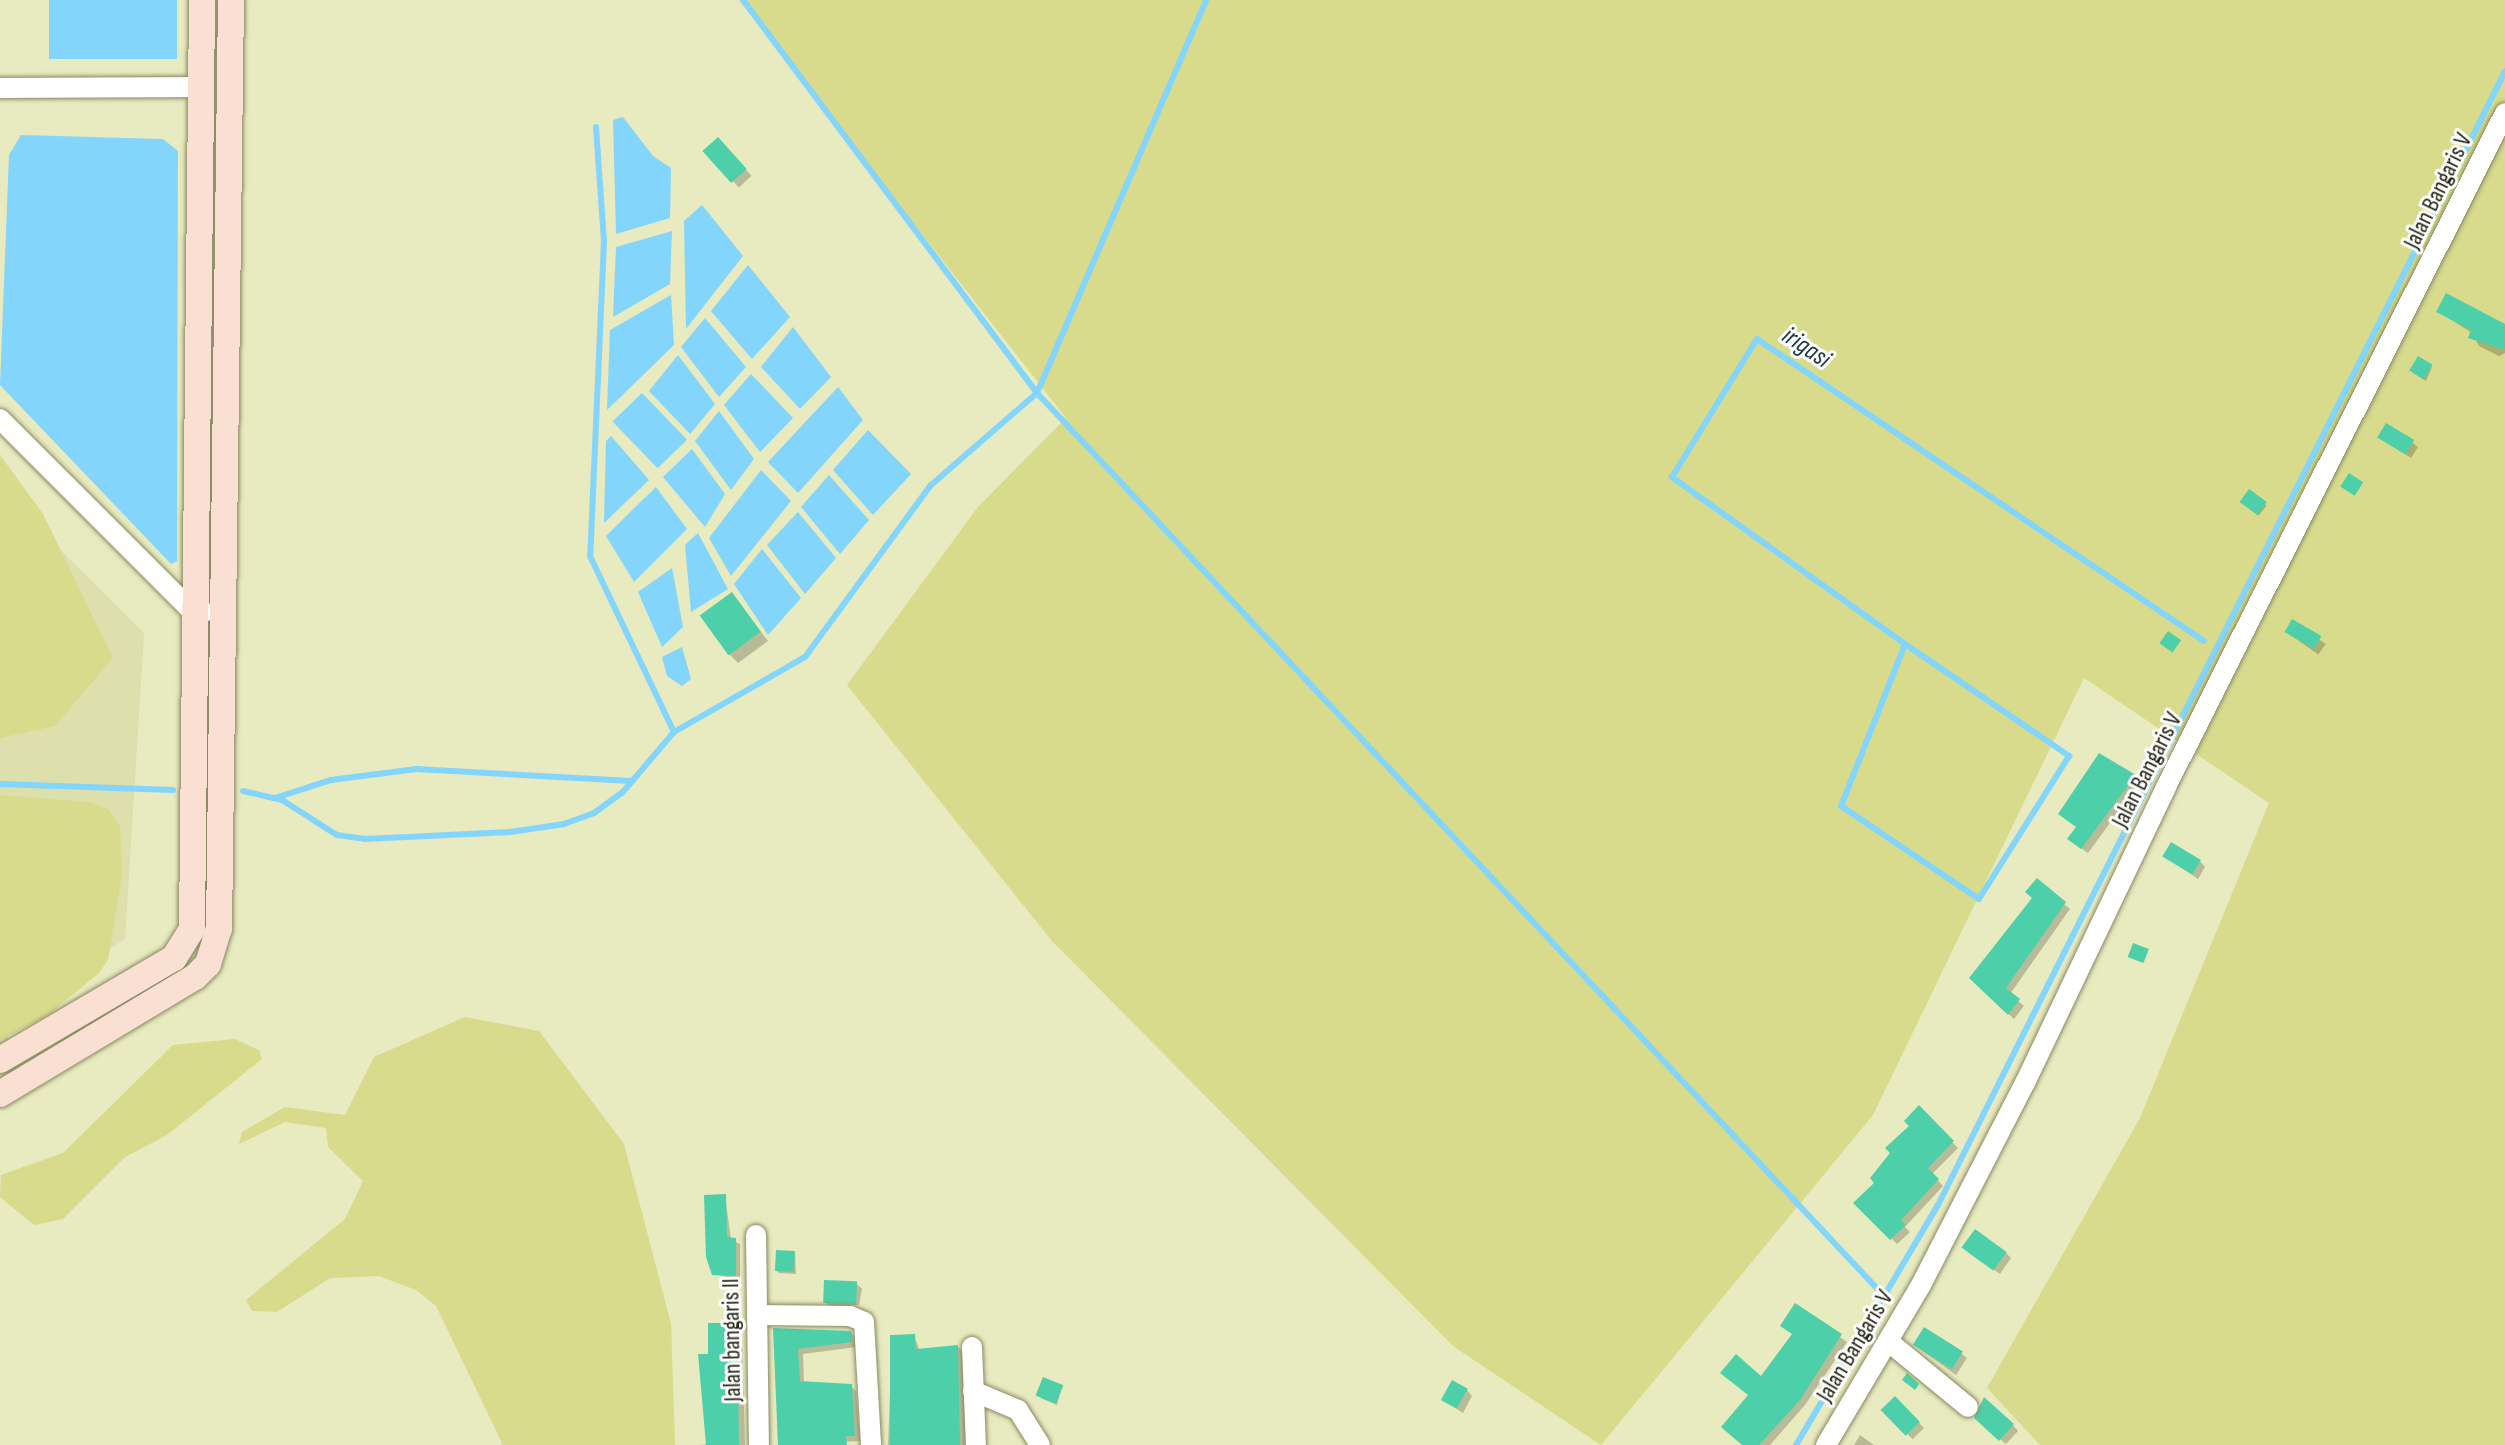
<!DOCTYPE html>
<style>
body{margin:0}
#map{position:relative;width:2505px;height:1445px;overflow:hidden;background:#e8eabf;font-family:"Sofia Sans Condensed",sans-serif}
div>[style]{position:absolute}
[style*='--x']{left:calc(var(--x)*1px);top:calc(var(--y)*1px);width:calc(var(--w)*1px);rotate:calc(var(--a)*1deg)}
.built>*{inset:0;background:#dddfad}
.green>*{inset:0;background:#d8da8c}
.water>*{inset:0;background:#83d5fb;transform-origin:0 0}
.shadow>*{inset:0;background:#0003;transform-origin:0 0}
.stream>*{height:6px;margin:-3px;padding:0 3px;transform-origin:3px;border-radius:3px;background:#83d5fb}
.building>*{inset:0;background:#4dd0a9;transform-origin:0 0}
.roads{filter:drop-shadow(0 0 2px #888962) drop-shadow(0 0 2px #888962)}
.minor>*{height:20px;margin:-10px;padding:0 10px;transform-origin:10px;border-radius:10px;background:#fff}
.major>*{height:26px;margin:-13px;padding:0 13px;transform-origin:13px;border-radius:13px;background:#f9e0d3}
span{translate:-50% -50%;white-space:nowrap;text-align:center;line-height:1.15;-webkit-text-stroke:6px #fff;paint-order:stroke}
.street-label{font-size:24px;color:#1f2010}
.water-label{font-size:26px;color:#213a46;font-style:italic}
</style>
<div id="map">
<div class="built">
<i style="clip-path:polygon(0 490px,144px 633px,125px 939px,8px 1015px,8px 1042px,0 1047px)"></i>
</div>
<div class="green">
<i style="clip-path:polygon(2505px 0,2505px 1445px,2040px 1445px,1987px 1388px,2140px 1118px,2269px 803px,2084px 678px,1873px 1115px,1601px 1445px,1453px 1346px,1052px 941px,847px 685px,978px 507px,1066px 418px,739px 0)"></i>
<i style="clip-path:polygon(0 455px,43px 514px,113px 658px,55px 726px,0 738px)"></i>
<i style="clip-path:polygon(0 795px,89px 802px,108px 809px,120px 826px,122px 875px,108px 960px,99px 973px,48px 1015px,0 1040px)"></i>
<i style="clip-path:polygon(465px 1017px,539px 1031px,624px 1144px,671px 1324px,675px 1445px,503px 1445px,436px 1306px,416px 1290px,379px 1276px,330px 1278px,277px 1312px,252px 1311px,246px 1300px,345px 1219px,363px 1181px,328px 1147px,326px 1128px,285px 1122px,239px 1144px,242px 1132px,285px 1107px,345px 1115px,374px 1057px)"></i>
<i style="clip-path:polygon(235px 1039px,259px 1050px,262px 1059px,167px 1135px,125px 1157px,63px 1219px,34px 1225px,0 1197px,1px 1175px,63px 1153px,173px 1045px)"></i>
</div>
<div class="water">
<i style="left:49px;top:0;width:128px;height:59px"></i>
<i style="clip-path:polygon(623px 117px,653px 156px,671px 168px,670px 218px,616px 234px,613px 120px)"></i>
<i style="clip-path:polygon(21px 135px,163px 139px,178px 151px,177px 561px,171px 564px,0 385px,9px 155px)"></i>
<i style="clip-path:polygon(702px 205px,743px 256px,686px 329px,684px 221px)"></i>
<i style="clip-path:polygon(672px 231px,670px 284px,613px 317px,616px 247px)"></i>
<i style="clip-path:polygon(748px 265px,790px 317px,752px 359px,711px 311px)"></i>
<i style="clip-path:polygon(671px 295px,674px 345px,607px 410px,610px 330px)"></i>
<i style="clip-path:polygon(705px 318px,746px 367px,719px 397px,681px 347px)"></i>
<i style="clip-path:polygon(793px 327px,831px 377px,800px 409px,761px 367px)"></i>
<i style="clip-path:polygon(678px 355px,715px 404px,690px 434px,649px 391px)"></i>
<i style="clip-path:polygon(751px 374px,793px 418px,760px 452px,724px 405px)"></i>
<i style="clip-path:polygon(838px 387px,863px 420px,798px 493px,768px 462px)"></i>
<i style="left:642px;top:393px;width:65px;height:41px;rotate:46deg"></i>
<i style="clip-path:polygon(719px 411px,754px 459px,731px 490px,695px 441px)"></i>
<i style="clip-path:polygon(868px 430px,911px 474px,873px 515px,833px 470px)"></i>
<i style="clip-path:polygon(611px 436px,649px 480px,604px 523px,606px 441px)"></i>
<i style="clip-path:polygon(692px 449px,725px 494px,705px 527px,663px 477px)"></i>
<i style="clip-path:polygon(761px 470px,791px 501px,731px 576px,709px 538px)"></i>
<i style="clip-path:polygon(829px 475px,869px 520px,840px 554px,801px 507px)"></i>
<i style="clip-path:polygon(656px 487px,687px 529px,634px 582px,606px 536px)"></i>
<i style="clip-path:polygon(798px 512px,836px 558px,805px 594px,767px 545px)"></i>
<i style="clip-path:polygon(698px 533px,728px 589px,691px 612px,685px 545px)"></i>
<i style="clip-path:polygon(762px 549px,801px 598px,768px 635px,734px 584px)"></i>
<i style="clip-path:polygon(672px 568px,683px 627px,662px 647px,638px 592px)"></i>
<i style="clip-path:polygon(682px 647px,691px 679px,682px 686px,667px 676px,662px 657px)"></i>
</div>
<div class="shadow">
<i style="left:718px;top:140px;width:49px;height:17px;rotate:47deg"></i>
<i style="clip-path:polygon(2439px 312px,2505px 326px,2505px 353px,2499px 356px,2479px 346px,2472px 333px)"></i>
<i style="clip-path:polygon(2432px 367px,2426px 381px,2413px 373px)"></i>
<i style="clip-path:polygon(2379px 437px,2412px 442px,2418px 447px,2411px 458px)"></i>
<i style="left:2249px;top:491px;width:23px;height:13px;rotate:40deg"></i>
<i style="clip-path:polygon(732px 594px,768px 641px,738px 663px,729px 654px)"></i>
<i style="left:2293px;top:621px;width:40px;height:13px;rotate:35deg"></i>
<i style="clip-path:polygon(2134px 777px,2140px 782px,2088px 853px,2075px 844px)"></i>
<i style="clip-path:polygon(2165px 856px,2200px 861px,2205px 867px,2198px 879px)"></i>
<i style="clip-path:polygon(2037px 881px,2070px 909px,2010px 994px,2024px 1006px,2014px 1019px,1971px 978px,2035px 898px)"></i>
<i style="clip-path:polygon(1919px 1108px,1958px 1148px,1932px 1174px,1943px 1186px,1905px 1227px,1910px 1232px,1897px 1244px,1856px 1203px,1877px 1183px)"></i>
<i style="clip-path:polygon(725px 1196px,731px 1239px,740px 1244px,740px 1280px,714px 1274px)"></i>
<i style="clip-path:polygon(795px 1253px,796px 1274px,779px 1273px,777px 1271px)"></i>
<i style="clip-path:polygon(1969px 1253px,2006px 1253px,2011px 1258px,2000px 1274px)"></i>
<i style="clip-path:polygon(856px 1283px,862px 1289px,859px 1305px,831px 1307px,825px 1302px)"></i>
<i style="clip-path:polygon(1795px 1306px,1847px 1342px,1805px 1405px,1770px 1445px,1744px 1445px,1762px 1379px,1793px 1335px)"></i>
<i style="clip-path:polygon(736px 1325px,742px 1331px,745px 1445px,700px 1445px,709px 1444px)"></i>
<i style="clip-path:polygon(775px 1330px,851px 1333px,856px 1338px,857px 1347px,803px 1354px,804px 1383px,851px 1386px,856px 1391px,860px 1441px,778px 1445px)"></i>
<i style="clip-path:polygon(914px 1336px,920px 1351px,958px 1347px,963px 1352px,967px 1445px,888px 1445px,892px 1337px)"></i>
<i style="clip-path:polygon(1921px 1350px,1961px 1353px,1967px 1358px,1956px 1375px)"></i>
<i style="clip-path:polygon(1062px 1387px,1057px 1405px,1040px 1398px)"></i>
<i style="clip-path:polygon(1467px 1390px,1472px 1396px,1463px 1413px,1443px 1400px)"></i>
<i style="left:1895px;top:1399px;width:41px;height:16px;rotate:45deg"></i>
<i style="clip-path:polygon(1982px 1424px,2013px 1425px,2018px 1431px,2006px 1444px)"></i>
<i style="clip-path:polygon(1860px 1435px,1874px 1445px,1854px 1445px)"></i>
</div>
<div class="stream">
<i style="--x:743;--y:0;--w:491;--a:53.2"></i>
<i style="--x:1037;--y:393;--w:1241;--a:46.83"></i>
<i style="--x:596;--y:127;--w:114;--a:86"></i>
<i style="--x:604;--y:241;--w:315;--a:92.5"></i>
<i style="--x:590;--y:556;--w:195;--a:64.5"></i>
<i style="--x:1905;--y:644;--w:199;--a:34.3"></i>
<i style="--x:2069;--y:756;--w:169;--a:122.2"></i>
<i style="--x:1979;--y:899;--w:166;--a:-146"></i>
<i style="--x:1841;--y:806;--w:174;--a:-68.4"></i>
<i style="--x:1905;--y:644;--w:287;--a:-144.4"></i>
<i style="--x:1672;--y:477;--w:162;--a:-58.4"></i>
<i style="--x:1757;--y:339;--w:539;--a:34.04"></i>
<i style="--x:0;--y:784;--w:173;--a:2"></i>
<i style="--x:243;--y:791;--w:40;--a:13"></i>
<i style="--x:282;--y:800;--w:65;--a:32.5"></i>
<i style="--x:337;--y:835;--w:28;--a:8"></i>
<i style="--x:365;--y:839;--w:145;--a:-2.8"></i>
<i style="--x:510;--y:832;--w:55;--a:-8.4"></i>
<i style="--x:564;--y:824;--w:32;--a:-20"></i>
<i style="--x:594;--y:813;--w:34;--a:-36"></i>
<i style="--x:622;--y:793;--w:80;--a:-49.6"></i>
<i style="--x:674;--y:732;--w:151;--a:-29.8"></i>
<i style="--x:805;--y:657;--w:213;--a:-53.8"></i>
<i style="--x:931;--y:485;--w:140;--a:-41"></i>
<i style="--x:1037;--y:393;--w:428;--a:-66.7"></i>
<i style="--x:275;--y:798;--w:59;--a:-17.8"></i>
<i style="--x:331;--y:780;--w:86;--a:-7.4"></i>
<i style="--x:416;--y:769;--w:215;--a:3.2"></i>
<i style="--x:1796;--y:1445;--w:279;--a:-59.4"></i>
<i style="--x:1938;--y:1205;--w:1268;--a:-63.43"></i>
</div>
<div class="building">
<i style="left:718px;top:137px;width:43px;height:21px;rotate:48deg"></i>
<i style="clip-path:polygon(2446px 293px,2505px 324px,2505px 350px,2468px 338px,2471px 330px,2436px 312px)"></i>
<i style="left:2418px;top:356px;width:17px;height:17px;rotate:31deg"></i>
<i style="left:2386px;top:423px;width:33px;height:17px;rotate:31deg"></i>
<i style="left:2349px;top:473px;width:17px;height:16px;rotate:33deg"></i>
<i style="left:2249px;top:489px;width:22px;height:16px;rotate:36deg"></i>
<i style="left:732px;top:592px;width:49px;height:40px;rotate:54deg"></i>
<i style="left:2292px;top:619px;width:34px;height:15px;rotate:30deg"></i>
<i style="left:2168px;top:631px;width:16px;height:15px;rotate:35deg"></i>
<i style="clip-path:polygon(2099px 753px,2136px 775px,2081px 849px,2067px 839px,2076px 827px,2058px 814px)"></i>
<i style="left:2171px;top:842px;width:35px;height:17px;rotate:31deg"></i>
<i style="clip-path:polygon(2037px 878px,2066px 902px,2006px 988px,2020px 999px,2008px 1015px,1969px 978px,2032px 898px,2025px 892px)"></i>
<i style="left:2133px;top:943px;width:17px;height:15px;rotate:21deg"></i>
<i style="clip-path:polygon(1919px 1105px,1954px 1141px,1928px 1168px,1939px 1179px,1901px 1220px,1906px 1225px,1890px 1240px,1853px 1203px,1874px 1183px,1870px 1178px,1890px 1153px,1885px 1148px,1909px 1126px,1904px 1121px)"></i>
<i style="clip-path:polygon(726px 1194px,727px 1237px,736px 1238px,736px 1276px,712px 1275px,706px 1257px,704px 1195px)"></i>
<i style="left:1975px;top:1229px;width:39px;height:23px;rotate:36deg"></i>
<i style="left:776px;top:1250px;width:19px;height:21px;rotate:3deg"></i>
<i style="left:824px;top:1280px;width:33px;height:23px;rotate:2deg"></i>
<i style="clip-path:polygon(1795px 1303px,1842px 1334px,1800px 1400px,1759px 1445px,1742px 1445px,1721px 1427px,1748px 1395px,1720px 1373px,1736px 1354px,1761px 1376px,1792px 1334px,1780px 1326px)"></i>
<i style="clip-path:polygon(708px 1323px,737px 1323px,739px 1445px,706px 1445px,698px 1354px,708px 1354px)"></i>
<i style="left:1924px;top:1327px;width:46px;height:21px;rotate:32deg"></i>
<i style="clip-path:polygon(773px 1328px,851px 1331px,852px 1342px,798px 1349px,800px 1381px,852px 1384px,855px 1436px,846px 1436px,847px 1445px,778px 1445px)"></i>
<i style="clip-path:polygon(915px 1334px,916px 1349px,958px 1345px,960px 1445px,890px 1445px,890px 1335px)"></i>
<i style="clip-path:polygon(1907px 1373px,1919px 1384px,1915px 1390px,1902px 1380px)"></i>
<i style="left:1043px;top:1377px;width:22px;height:20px;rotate:22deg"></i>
<i style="left:1452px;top:1380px;width:18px;height:23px;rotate:29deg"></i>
<i style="left:1895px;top:1396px;width:36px;height:20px;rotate:46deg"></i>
<i style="clip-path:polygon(1984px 1397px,2014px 1424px,1999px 1441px,1974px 1418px)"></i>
</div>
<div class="roads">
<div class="minor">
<i style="--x:0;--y:88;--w:203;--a:-0.3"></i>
<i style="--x:0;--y:419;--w:272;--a:45"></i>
<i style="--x:192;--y:611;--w:12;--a:5"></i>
<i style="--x:756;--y:1235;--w:210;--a:89.2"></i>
<i style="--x:757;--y:1315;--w:93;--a:0.6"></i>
<i style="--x:850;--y:1316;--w:15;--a:23"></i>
<i style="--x:864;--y:1322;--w:123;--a:86.7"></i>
<i style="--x:1889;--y:1342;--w:102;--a:39.4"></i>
<i style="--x:972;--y:1347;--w:98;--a:87.7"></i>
<i style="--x:973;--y:1391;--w:49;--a:22.9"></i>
<i style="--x:1018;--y:1410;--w:41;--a:57.8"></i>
<i style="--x:1826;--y:1445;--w:186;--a:-59.3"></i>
<i style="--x:1921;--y:1285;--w:227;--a:-62.8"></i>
<i style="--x:2025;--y:1083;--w:330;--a:-64.5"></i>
<i style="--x:2167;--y:785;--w:752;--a:-63.3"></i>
</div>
<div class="major">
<i style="--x:0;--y:1060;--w:202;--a:-30.4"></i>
<i style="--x:174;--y:958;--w:34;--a:-58"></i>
<i style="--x:192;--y:929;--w:929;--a:-89.38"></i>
<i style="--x:0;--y:1094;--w:227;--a:-31"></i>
<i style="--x:195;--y:977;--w:18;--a:-45"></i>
<i style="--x:208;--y:964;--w:37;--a:-73"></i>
<i style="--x:219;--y:929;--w:929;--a:-89.26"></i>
</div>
</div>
<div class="street-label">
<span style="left:2438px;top:191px;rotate:-64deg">Jalan Bangaris V</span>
<span style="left:2147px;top:770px;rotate:-63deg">Jalan Bangaris V</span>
<span style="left:732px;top:1340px;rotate:-91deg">Jalan bangaris II</span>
<span style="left:1855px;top:1346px;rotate:-59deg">Jalan Bangaris V</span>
</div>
<div class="water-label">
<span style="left:1806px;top:348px;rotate:34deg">irigasi</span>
</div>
</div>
